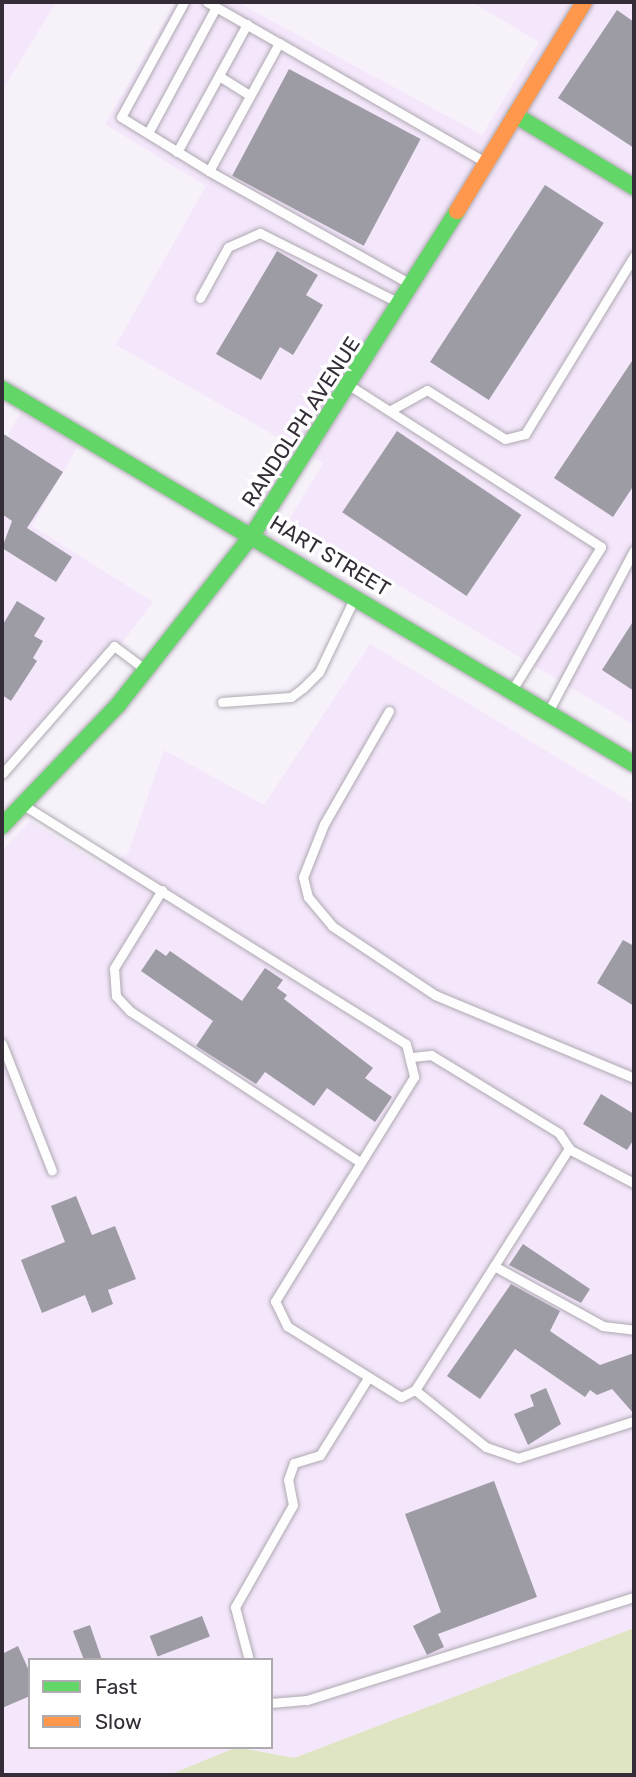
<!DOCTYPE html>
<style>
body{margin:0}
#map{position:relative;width:636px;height:1777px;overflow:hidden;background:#f7f2fa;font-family:Rubik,sans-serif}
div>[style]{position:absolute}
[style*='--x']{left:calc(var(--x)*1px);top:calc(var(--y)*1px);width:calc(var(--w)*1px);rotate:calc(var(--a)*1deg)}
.built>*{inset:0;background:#f4e6fb}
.green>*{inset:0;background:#dfe4c3}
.building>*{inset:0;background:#9d9ba3;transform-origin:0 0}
.roads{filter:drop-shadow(0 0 2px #aea9b1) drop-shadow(0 0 2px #aea9b1)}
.lane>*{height:9px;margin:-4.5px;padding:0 4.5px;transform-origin:4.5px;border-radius:4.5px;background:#fefdfe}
.fast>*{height:16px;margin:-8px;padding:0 8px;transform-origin:8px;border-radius:8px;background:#63d668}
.slow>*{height:16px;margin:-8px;padding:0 8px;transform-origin:8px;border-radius:8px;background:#ff974d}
span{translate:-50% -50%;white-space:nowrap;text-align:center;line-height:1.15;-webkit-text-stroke:7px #fff;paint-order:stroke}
.street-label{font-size:21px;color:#342d37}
.frame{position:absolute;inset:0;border:4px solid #342d37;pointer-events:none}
.legend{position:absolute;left:28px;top:1658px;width:245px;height:91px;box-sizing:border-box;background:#fff;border:2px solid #aeabaf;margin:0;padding:9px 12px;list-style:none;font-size:21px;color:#342d37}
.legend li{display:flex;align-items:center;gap:14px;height:35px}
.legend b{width:35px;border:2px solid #aeabaf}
</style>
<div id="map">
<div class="built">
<i style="clip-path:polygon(2px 2px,56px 2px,2px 91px)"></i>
<i style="clip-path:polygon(176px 2px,237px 2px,482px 135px,539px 42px,472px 2px,634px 2px,634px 725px,289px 520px,323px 463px,116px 345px,206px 186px,105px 124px)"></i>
<i style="clip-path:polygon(21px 412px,79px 444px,32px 526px,153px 602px,103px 668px,2px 770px,2px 445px)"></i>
<i style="clip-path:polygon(370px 644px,634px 804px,634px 1628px,294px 1758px,242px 1747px,271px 1747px,271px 1660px,30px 1660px,30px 1747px,237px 1747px,169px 1775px,2px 1775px,2px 851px,30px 821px,105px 867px,128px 853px,164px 750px,264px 805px)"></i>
</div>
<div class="green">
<i style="clip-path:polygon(634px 1628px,634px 1775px,169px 1775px,237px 1747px,294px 1758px)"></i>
</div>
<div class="building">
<i style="clip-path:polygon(617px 10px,634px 22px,634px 148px,558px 98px)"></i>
<i style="left:289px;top:69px;width:149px;height:121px;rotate:28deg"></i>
<i style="left:545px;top:185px;width:70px;height:211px;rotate:33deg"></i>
<i style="clip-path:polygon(277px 251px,318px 275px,306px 295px,323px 305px,293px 355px,280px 347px,261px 380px,216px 354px)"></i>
<i style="clip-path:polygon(634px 358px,634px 485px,613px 517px,554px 478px)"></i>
<i style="left:397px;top:431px;width:150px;height:98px;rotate:34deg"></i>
<i style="clip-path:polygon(2px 433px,63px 472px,27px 528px,72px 557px,56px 582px,2px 548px,12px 521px,2px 514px)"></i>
<i style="clip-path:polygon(17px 601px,45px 618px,34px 636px,43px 641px,33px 658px,37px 661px,11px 701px,2px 695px,2px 626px)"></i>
<i style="clip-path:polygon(634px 620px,634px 691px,602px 670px)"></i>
<i style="clip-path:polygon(623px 940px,634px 946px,634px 1006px,597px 983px)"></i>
<i style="clip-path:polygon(156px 949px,166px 956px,170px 951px,242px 1001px,265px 968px,283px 980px,277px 988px,287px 995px,284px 999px,373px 1068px,365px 1078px,392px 1097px,375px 1122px,327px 1088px,314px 1106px,265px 1072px,256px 1084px,196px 1046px,213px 1021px,141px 971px)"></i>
<i style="clip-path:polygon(601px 1094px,634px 1114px,634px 1139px,627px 1150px,583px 1124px)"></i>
<i style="clip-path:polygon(76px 1196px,92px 1235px,115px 1226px,136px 1279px,108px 1290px,113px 1304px,92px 1313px,85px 1295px,42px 1313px,21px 1260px,65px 1242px,51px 1206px)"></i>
<i style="clip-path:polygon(523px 1244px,590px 1289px,581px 1303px,509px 1265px)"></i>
<i style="clip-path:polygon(511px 1284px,560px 1311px,550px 1331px,600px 1365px,634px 1353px,634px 1414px,612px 1389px,597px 1395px,590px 1390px,585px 1397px,515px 1349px,480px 1399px,447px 1376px)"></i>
<i style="clip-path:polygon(546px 1388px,561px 1424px,528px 1445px,514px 1414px,534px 1406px,530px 1395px)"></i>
<i style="clip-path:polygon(494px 1481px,537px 1597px,438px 1634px,444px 1647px,427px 1655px,413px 1626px,441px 1612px,405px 1514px)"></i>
<i style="left:202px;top:1616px;width:22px;height:56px;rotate:69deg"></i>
<i style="clip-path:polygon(90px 1625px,102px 1660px,84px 1660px,73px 1631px)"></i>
<i style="clip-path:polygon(18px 1646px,30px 1673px,30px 1696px,2px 1708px,2px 1654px)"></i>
</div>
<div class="roads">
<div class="lane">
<i style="--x:184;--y:2;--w:131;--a:118.7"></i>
<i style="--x:121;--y:117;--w:103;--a:31.5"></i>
<i style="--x:207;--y:2;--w:83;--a:29.7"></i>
<i style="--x:219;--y:76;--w:36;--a:32"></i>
<i style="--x:148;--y:133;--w:143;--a:-61.6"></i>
<i style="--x:177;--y:152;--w:146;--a:-61.3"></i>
<i style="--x:412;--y:285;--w:233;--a:-150.7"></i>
<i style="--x:209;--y:171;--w:146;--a:-61.3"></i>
<i style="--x:279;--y:43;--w:238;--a:30"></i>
<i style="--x:200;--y:298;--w:58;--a:-61.2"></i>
<i style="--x:228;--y:247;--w:35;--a:-24"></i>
<i style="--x:260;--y:233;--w:156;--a:26.7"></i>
<i style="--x:352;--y:387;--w:296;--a:32.7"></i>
<i style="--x:601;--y:547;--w:168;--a:121.9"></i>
<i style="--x:391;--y:410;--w:41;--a:-29.1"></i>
<i style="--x:427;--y:390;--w:92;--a:32.1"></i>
<i style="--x:505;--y:439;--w:21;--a:-14"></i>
<i style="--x:525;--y:434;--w:209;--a:-58.5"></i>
<i style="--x:222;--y:702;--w:69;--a:-4.1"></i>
<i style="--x:291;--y:697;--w:15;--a:-37"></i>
<i style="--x:303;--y:688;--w:23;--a:-45"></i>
<i style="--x:319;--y:672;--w:79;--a:-64.4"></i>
<i style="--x:389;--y:711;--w:130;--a:119.9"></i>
<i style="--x:324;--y:824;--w:57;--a:111.6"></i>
<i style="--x:303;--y:877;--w:21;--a:76"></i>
<i style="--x:308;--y:897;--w:38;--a:50"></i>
<i style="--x:332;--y:926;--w:124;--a:33.8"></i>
<i style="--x:435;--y:995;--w:216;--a:22.6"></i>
<i style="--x:548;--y:712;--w:183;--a:-62"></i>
<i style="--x:2;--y:774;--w:170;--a:-48.8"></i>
<i style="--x:114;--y:646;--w:36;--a:37"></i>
<i style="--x:25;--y:806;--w:449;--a:32"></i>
<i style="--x:406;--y:1044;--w:34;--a:76"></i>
<i style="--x:414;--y:1077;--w:264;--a:121.8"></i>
<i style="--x:275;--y:1301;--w:28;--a:64"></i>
<i style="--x:287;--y:1326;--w:134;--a:31.9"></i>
<i style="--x:401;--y:1397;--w:16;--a:-27"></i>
<i style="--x:415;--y:1390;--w:287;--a:-57.5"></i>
<i style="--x:569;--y:1148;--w:18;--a:-124"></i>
<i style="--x:559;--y:1133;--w:150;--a:-148.6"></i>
<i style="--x:431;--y:1055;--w:19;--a:174"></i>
<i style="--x:162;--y:890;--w:92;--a:121.6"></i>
<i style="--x:114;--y:968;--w:28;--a:86"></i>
<i style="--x:116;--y:996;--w:21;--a:47"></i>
<i style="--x:130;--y:1011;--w:275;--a:33.3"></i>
<i style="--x:2;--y:1044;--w:136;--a:68.5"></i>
<i style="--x:569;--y:1149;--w:73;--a:27.6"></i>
<i style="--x:494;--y:1266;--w:124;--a:28.8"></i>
<i style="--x:603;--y:1326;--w:31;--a:7"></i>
<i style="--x:415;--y:1390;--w:91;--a:38.8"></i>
<i style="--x:486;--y:1447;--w:34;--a:19"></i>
<i style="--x:518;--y:1458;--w:122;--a:-17.7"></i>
<i style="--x:249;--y:1660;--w:55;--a:-104.8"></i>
<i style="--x:235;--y:1607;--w:117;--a:-60.4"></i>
<i style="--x:293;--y:1505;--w:25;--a:-101"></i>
<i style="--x:288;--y:1480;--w:18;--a:-71"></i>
<i style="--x:294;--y:1463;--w:27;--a:-17"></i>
<i style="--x:320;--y:1455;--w:91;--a:-58.1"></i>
<i style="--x:271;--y:1703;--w:36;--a:-5"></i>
<i style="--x:307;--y:1700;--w:343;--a:-17.5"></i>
</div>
<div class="fast">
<i style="--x:515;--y:115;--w:139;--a:31.2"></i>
<i style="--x:2;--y:389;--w:735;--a:30.68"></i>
<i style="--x:2;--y:826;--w:168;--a:-46.2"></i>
<i style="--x:118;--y:705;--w:218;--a:-51.7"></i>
<i style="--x:253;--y:534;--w:382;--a:-57.7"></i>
</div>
<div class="slow">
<i style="--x:457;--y:211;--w:245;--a:-58.7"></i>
</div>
</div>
<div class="street-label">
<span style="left:301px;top:422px;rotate:-57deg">RANDOLPH AVENUE</span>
<span style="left:330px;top:556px;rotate:31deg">HART STREET</span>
</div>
<div class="frame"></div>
<ul class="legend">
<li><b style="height:9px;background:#63d668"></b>Fast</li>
<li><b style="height:9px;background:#ff974d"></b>Slow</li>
</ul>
</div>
